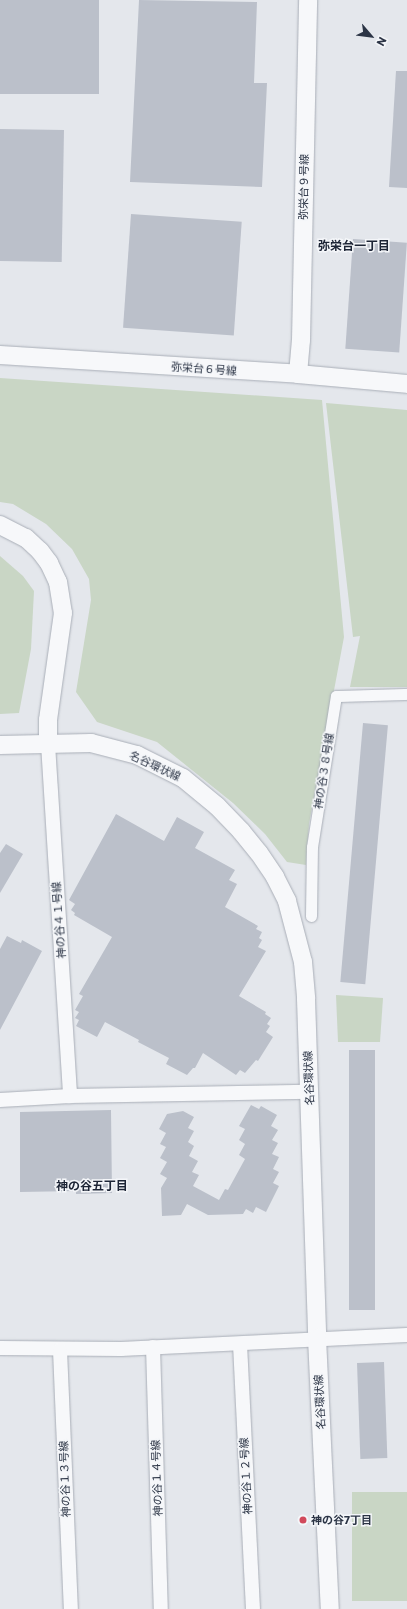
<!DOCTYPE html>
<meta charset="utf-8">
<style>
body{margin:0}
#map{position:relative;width:407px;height:1609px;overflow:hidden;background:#e4e7ec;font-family:Commissioner,"Noto Sans JP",sans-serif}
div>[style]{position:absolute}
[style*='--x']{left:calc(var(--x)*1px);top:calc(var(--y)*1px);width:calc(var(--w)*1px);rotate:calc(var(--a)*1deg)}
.green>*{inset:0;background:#c9d6c5;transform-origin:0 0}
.building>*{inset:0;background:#bbc0ca;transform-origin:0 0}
.roads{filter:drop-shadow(0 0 1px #a9aeb7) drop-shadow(0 0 1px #a9aeb7)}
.pedestrian>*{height:11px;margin:-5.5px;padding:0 5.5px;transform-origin:5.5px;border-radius:5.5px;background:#f7f8fa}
.minor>*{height:14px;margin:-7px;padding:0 7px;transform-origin:7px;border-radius:7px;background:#f7f8fa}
.tertiary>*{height:18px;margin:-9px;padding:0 9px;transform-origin:9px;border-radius:9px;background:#f7f8fa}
.dots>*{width:11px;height:11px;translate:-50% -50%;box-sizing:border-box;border:2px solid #f4f6f9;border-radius:50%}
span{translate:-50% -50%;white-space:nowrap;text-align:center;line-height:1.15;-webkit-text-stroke:3px #f4f6f9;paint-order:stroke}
.street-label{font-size:11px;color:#2b3445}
.poi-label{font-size:11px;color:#2b3445;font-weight:700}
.left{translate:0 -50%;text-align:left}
.neighbourhood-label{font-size:12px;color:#1d2536;font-weight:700}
.north{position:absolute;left:351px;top:16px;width:40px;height:40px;-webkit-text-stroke:3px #f4f6f9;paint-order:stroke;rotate:118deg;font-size:11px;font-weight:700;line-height:16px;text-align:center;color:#2b3445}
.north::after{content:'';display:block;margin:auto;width:14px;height:18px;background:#2b3445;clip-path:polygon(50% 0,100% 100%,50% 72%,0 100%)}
</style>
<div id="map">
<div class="green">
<i style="clip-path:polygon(0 378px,322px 400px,344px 637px,309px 824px,306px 865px,287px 862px,265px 834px,233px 803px,157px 742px,97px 722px,76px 692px,91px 600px,89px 579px,72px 549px,46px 524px,13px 504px,0 502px)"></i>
<i style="clip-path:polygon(326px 403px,407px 410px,407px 687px,350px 687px,360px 636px,353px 637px)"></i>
<i style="clip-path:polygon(0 556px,23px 576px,34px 591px,31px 649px,19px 713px,0 714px)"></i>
<i style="clip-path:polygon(336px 995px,383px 998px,380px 1042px,338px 1042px)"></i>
<i style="left:407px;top:1492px;width:109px;height:55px;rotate:90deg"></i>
</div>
<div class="building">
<i style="left:0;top:0;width:99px;height:94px"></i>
<i style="clip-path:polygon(139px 0,257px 2px,254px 83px,267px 83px,262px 187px,130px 182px)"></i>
<i style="clip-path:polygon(396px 71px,407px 71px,407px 188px,389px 187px)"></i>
<i style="left:0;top:129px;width:64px;height:132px;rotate:1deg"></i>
<i style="left:131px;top:214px;width:111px;height:114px;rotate:4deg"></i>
<i style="left:353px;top:239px;width:54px;height:110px;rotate:4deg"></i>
<i style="left:363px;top:723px;width:25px;height:260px;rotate:5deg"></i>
<i style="clip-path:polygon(116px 814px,164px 841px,177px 817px,204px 832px,195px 848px,235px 870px,229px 880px,237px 884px,225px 907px,258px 926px,256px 929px,262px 932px,259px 938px,262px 940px,258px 947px,266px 951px,239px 996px,266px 1012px,265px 1014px,271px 1018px,267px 1024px,270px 1026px,266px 1032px,273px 1037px,258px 1061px,256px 1060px,245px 1073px,240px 1070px,236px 1075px,203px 1053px,195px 1068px,193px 1068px,187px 1075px,166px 1064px,169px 1058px,138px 1042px,139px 1040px,105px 1022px,97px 1037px,76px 1026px,79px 1020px,75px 1018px,79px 1012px,75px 1010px,83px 996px,79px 994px,112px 937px,74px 915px,75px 913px,71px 910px,75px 904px,69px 900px)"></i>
<i style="clip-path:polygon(6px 844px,23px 854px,0 893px,0 853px)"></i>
<i style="clip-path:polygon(7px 936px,21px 943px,22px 940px,42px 951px,0 1030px,0 949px)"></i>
<i style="left:349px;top:1050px;width:26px;height:260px"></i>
<i style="clip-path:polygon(251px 1105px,259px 1109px,261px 1106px,277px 1115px,271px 1126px,278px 1130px,272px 1140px,278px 1143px,272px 1154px,279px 1157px,273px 1169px,279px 1172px,273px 1183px,279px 1186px,266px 1212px,256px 1207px,253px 1213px,246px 1209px,243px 1214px,208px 1215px,187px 1204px,181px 1215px,162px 1216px,161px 1188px,167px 1178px,160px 1174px,167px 1162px,160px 1158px,166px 1147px,160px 1144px,166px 1133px,159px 1129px,167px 1114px,183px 1111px,194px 1117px,188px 1128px,194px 1131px,188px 1142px,194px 1146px,189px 1156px,198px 1161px,192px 1172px,199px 1175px,193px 1186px,219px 1200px,225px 1189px,228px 1190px,245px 1159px,239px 1155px,245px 1144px,239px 1140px,245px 1129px,239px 1126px)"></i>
<i style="clip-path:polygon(111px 1110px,112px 1193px,76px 1194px,76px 1191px,20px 1192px,20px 1112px)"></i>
<i style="left:384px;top:1362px;width:96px;height:27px;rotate:88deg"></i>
</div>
<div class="roads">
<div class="pedestrian">
<i style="--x:311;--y:916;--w:69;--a:-89.2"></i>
<i style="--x:312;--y:847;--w:153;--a:-81"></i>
<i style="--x:336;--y:696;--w:71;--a:-1.6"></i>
</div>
<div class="minor">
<i style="--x:48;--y:744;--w:353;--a:86.4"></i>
<i style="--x:70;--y:1096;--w:239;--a:-1"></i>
<i style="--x:0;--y:1100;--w:70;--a:-3.3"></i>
<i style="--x:240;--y:1344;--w:265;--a:87.2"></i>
<i style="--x:153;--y:1347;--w:262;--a:88.3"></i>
<i style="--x:0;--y:1348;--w:121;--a:0.5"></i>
<i style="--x:121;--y:1349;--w:286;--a:-2.8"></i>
<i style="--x:60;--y:1350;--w:259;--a:87.6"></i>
</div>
<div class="tertiary">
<i style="--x:0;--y:355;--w:299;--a:3.6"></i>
<i style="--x:298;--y:374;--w:109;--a:5.2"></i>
<i style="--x:298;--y:374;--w:34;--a:-85"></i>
<i style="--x:301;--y:340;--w:340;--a:-88.8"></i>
<i style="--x:0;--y:525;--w:29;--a:27"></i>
<i style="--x:26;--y:538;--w:19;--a:43"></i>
<i style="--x:40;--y:551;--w:15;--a:53"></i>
<i style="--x:49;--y:563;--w:21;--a:65"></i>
<i style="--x:58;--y:582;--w:31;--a:81"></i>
<i style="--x:63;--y:613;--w:108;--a:98"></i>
<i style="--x:48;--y:720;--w:24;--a:90"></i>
<i style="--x:0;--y:745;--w:91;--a:-1.3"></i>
<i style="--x:91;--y:743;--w:48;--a:14.6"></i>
<i style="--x:137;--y:755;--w:51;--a:26.6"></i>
<i style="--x:183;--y:778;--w:44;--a:39.5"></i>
<i style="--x:217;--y:806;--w:35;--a:46"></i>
<i style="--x:241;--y:831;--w:28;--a:51"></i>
<i style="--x:259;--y:853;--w:29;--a:56"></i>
<i style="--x:275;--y:877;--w:27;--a:63"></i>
<i style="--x:287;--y:901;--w:63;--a:75.3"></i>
<i style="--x:303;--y:962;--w:37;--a:85"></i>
<i style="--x:306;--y:999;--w:339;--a:88.1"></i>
<i style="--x:317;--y:1338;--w:271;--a:87.3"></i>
</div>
</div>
<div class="dots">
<i style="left:303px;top:1520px;background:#d1495b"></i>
</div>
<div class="street-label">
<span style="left:304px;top:187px;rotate:-89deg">弥栄台９号線</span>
<span style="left:204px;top:369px;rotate:4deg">弥栄台６号線</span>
<span style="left:155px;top:766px;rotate:25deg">名谷環状線</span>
<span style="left:324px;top:771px;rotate:-81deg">神の谷３８号線</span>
<span style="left:59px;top:920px;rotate:-94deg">神の谷４１号線</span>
<span style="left:309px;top:1078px;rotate:-92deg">名谷環状線</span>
<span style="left:320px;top:1402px;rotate:-93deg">名谷環状線</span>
<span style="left:246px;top:1476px;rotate:-93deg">神の谷１２号線</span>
<span style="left:157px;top:1478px;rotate:-92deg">神の谷１４号線</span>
<span style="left:65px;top:1479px;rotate:-92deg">神の谷１３号線</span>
</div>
<div class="poi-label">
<span class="left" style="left:311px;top:1520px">神の谷7丁目</span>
</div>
<div class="neighbourhood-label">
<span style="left:354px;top:246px">弥栄台一丁目</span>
<span style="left:92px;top:1186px">神の谷五丁目</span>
</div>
<div class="north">N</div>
</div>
